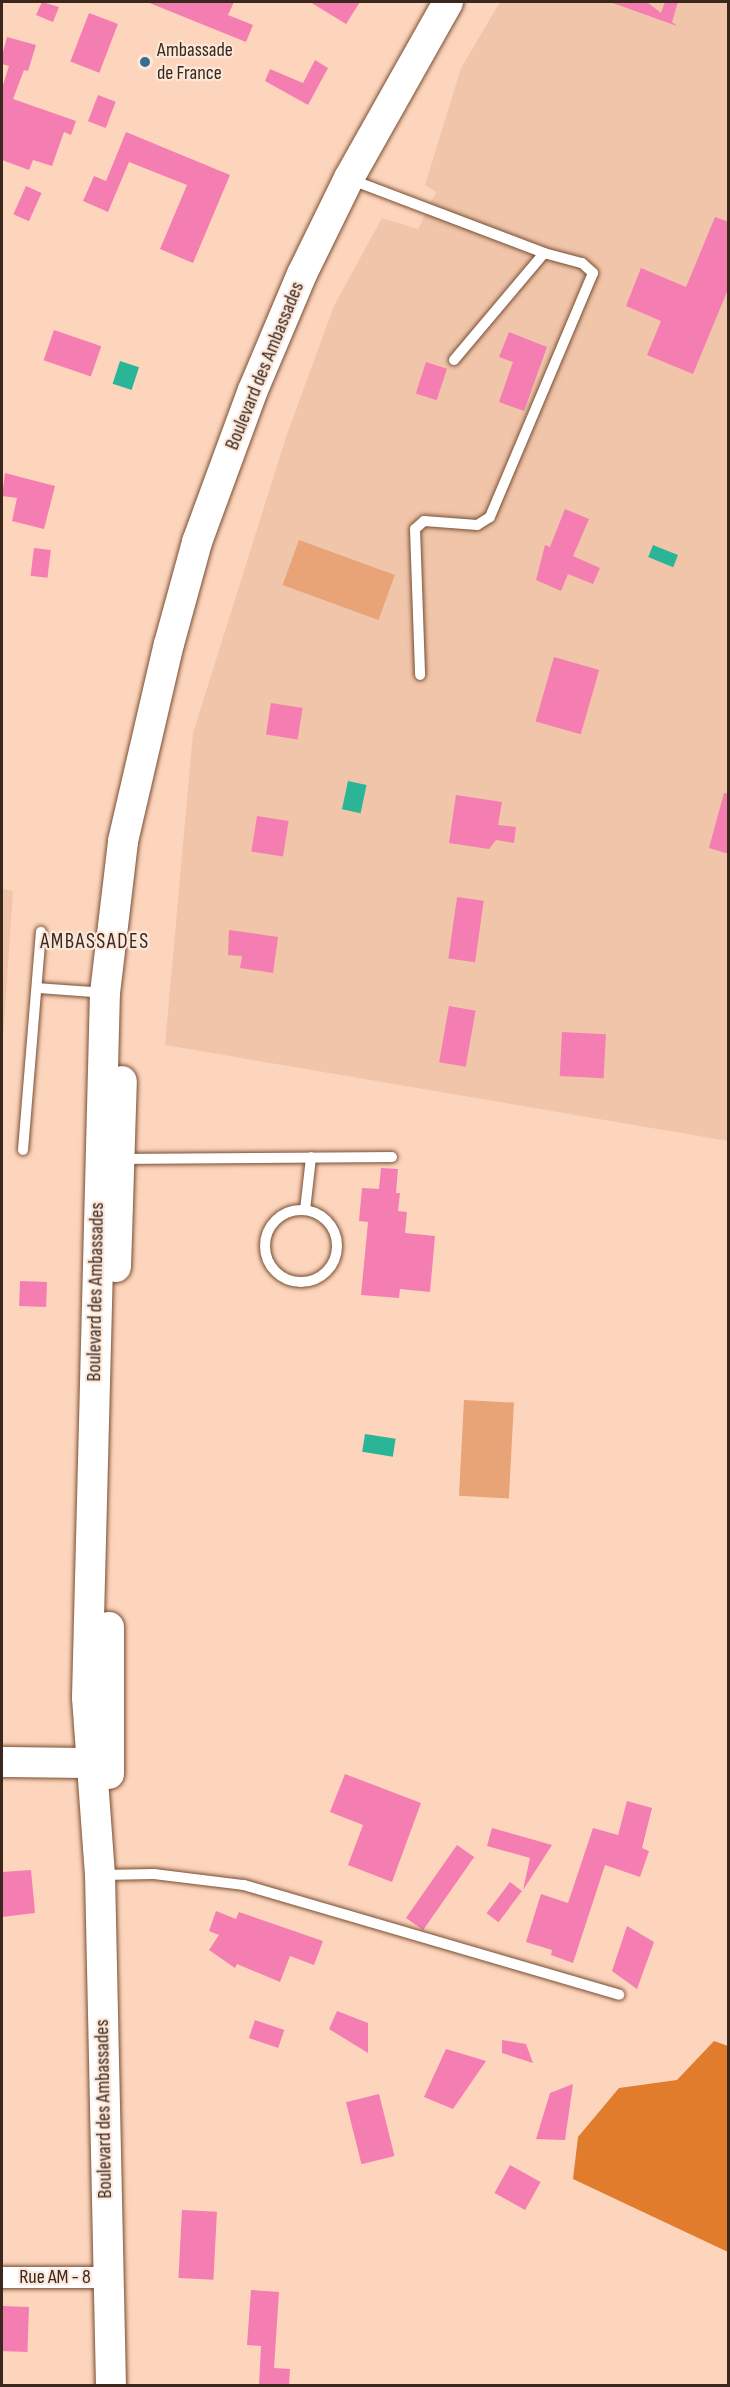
<!DOCTYPE html>
<style>
body{margin:0}
#map{position:relative;width:730px;height:2387px;overflow:hidden;background:#fdd5bc;font-family:"Sofia Sans Condensed",sans-serif}
div>[style]{position:absolute}
[style*='--x']{left:calc(var(--x)*1px);top:calc(var(--y)*1px);width:calc(var(--w)*1px);rotate:calc(var(--a)*1deg)}
.built>*{inset:0;background:#f1c5aa}
.green>*{inset:0;background:#e8a376;transform-origin:0 0}
.forest>*{inset:0;background:#e27c2d}
.water>*{inset:0;background:#2ab597;transform-origin:0 0}
.building>*{inset:0;background:#f47eb2;transform-origin:0 0}
.roads{filter:drop-shadow(0 0 2px #784e33) drop-shadow(0 0 2px #784e33)}
.lane>*{height:10px;margin:-5px;padding:0 5px;transform-origin:5px;border-radius:5px;background:#fff}
.lane>.ring{margin:-5px;padding:0;box-sizing:content-box;background:none;border:10px solid #fff;border-radius:50%}
.street>*{height:21px;margin:-10.5px;padding:0 10.5px;transform-origin:10.5px;border-radius:10.5px;background:#fff}
.secondary>*{height:30px;margin:-15px;padding:0 15px;transform-origin:15px;border-radius:15px;background:#fff}
.dots>*{width:16px;height:16px;translate:-50% -50%;box-sizing:border-box;border:3px solid #fce7db;border-radius:50%}
span{translate:-50% -50%;white-space:nowrap;text-align:center;line-height:1.15;-webkit-text-stroke:4.5px #fce7db;paint-order:stroke}
.poi-label{font-size:20px;color:#3b281c}
.left{translate:0 -50%;text-align:left}
.street-label{font-size:20px;color:#3b281c}
.neighbourhood-label{font-size:21px;color:#3b281c;letter-spacing:1.5px}
.frame{position:absolute;inset:0;border:3px solid #3b281c;pointer-events:none}
</style>
<div id="map">
<div class="built">
<i style="clip-path:polygon(500px 2px,728px 2px,728px 1141px,165px 1045px,193px 733px,286px 437px,334px 306px,382px 218px,418px 229px,436px 192px,425px 185px,461px 68px)"></i>
<i style="clip-path:polygon(2px 889px,13px 891px,2px 1053px)"></i>
</div>
<div class="green">
<i style="left:299px;top:540px;width:102px;height:48px;rotate:20deg"></i>
<i style="left:464px;top:1400px;width:50px;height:96px;rotate:3deg"></i>
</div>
<div class="forest">
<i style="clip-path:polygon(714px 2041px,728px 2046px,728px 2252px,573px 2179px,578px 2137px,619px 2088px,677px 2080px)"></i>
</div>
<div class="water">
<i style="left:120px;top:361px;width:20px;height:24px;rotate:18deg"></i>
<i style="left:653px;top:545px;width:27px;height:13px;rotate:22deg"></i>
<i style="left:348px;top:781px;width:19px;height:29px;rotate:12deg"></i>
<i style="left:365px;top:1434px;width:31px;height:18px;rotate:9deg"></i>
</div>
<div class="building">
<i style="clip-path:polygon(42px 2px,59px 7px,53px 22px,36px 15px)"></i>
<i style="clip-path:polygon(147px 2px,234px 2px,228px 15px,253px 25px,246px 42px)"></i>
<i style="clip-path:polygon(310px 2px,360px 2px,346px 24px)"></i>
<i style="clip-path:polygon(610px 2px,647px 2px,661px 13px,665px 2px,678px 2px,672px 22px,677px 26px)"></i>
<i style="left:89px;top:13px;width:31px;height:52px;rotate:21deg"></i>
<i style="clip-path:polygon(7px 37px,36px 45px,28px 71px,24px 70px,13px 99px,76px 121px,71px 135px,64px 132px,52px 166px,33px 160px,29px 170px,2px 160px,2px 88px,9px 66px,2px 64px,2px 56px)"></i>
<i style="clip-path:polygon(315px 60px,328px 68px,308px 105px,265px 81px,270px 69px,303px 83px)"></i>
<i style="left:98px;top:95px;width:19px;height:28px;rotate:21deg"></i>
<i style="clip-path:polygon(126px 132px,230px 175px,193px 263px,160px 249px,187px 185px,129px 162px,108px 212px,83px 201px,94px 176px,106px 181px)"></i>
<i style="left:26px;top:186px;width:17px;height:31px;rotate:24deg"></i>
<i style="clip-path:polygon(715px 217px,729px 222px,729px 287px,693px 374px,647px 355px,661px 321px,626px 306px,641px 268px,686px 287px)"></i>
<i style="left:54px;top:330px;width:50px;height:32px;rotate:19deg"></i>
<i style="clip-path:polygon(509px 332px,547px 347px,524px 411px,499px 402px,513px 362px,499px 357px)"></i>
<i style="left:426px;top:362px;width:22px;height:33px;rotate:18deg"></i>
<i style="clip-path:polygon(5px 473px,55px 486px,44px 529px,12px 521px,17px 498px,2px 496px)"></i>
<i style="clip-path:polygon(565px 509px,589px 519px,573px 556px,600px 568px,593px 584px,568px 574px,561px 591px,536px 580px,545px 545px,550px 547px)"></i>
<i style="left:34px;top:548px;width:17px;height:28px;rotate:7deg"></i>
<i style="left:554px;top:657px;width:47px;height:67px;rotate:16deg"></i>
<i style="left:271px;top:703px;width:32px;height:32px;rotate:9deg"></i>
<i style="clip-path:polygon(724px 793px,729px 794px,729px 854px,709px 848px)"></i>
<i style="clip-path:polygon(456px 795px,502px 802px,498px 825px,516px 827px,514px 843px,496px 840px,489px 849px,449px 843px)"></i>
<i style="left:257px;top:816px;width:32px;height:36px;rotate:9deg"></i>
<i style="left:457px;top:897px;width:27px;height:62px;rotate:8deg"></i>
<i style="clip-path:polygon(229px 930px,278px 937px,273px 973px,240px 968px,242px 956px,228px 955px)"></i>
<i style="left:449px;top:1006px;width:27px;height:57px;rotate:10deg"></i>
<i style="left:562px;top:1032px;width:44px;height:44px;rotate:3deg"></i>
<i style="clip-path:polygon(381px 1168px,398px 1169px,396px 1193px,400px 1193px,398px 1211px,407px 1212px,405px 1233px,435px 1236px,430px 1292px,400px 1289px,399px 1298px,361px 1295px,368px 1222px,359px 1221px,362px 1188px,379px 1189px)"></i>
<i style="left:20px;top:1281px;width:27px;height:25px;rotate:2deg"></i>
<i style="clip-path:polygon(345px 1774px,421px 1803px,392px 1882px,348px 1865px,363px 1825px,330px 1812px)"></i>
<i style="clip-path:polygon(627px 1801px,652px 1808px,642px 1848px,649px 1851px,640px 1877px,605px 1865px,573px 1963px,551px 1955px,552px 1950px,526px 1942px,541px 1894px,568px 1903px,593px 1828px,618px 1835px)"></i>
<i style="clip-path:polygon(492px 1828px,552px 1845px,523px 1890px,530px 1858px,487px 1846px)"></i>
<i style="left:457px;top:1845px;width:21px;height:89px;rotate:35deg"></i>
<i style="clip-path:polygon(31px 1870px,35px 1913px,2px 1917px,2px 1872px)"></i>
<i style="left:510px;top:1882px;width:15px;height:39px;rotate:37deg"></i>
<i style="clip-path:polygon(216px 1911px,236px 1919px,239px 1912px,323px 1941px,314px 1965px,290px 1956px,280px 1982px,237px 1964px,235px 1968px,209px 1950px,219px 1935px,209px 1931px)"></i>
<i style="clip-path:polygon(627px 1926px,654px 1942px,637px 1989px,612px 1971px)"></i>
<i style="clip-path:polygon(337px 2011px,368px 2023px,368px 2053px,329px 2029px)"></i>
<i style="left:255px;top:2020px;width:31px;height:19px;rotate:19deg"></i>
<i style="clip-path:polygon(502px 2040px,526px 2044px,533px 2063px,502px 2053px)"></i>
<i style="clip-path:polygon(446px 2049px,486px 2061px,453px 2109px,424px 2097px)"></i>
<i style="clip-path:polygon(573px 2084px,565px 2140px,536px 2139px,550px 2093px)"></i>
<i style="left:379px;top:2094px;width:64px;height:34px;rotate:76deg"></i>
<i style="left:510px;top:2165px;width:35px;height:32px;rotate:29deg"></i>
<i style="left:182px;top:2210px;width:35px;height:68px;rotate:3deg"></i>
<i style="clip-path:polygon(251px 2290px,279px 2292px,274px 2368px,290px 2369px,289px 2385px,259px 2385px,261px 2346px,247px 2345px)"></i>
<i style="left:2px;top:2306px;width:27px;height:45px;rotate:2deg"></i>
</div>
<div class="roads">
<div class="lane">
<i style="--x:352;--y:180;--w:205;--a:20.8"></i>
<i style="--x:544;--y:253;--w:39;--a:15"></i>
<i style="--x:582;--y:263;--w:15;--a:42"></i>
<i style="--x:593;--y:273;--w:265;--a:112.9"></i>
<i style="--x:490;--y:517;--w:15;--a:148"></i>
<i style="--x:477;--y:525;--w:53;--a:-175.7"></i>
<i style="--x:424;--y:521;--w:12;--a:138"></i>
<i style="--x:415;--y:529;--w:146;--a:88"></i>
<i style="--x:454;--y:360;--w:140;--a:-49.9"></i>
<i style="--x:37;--y:988;--w:68;--a:4.2"></i>
<i style="--x:23;--y:1150;--w:219;--a:-85.3"></i>
<i style="--x:121;--y:1159;--w:271;--a:-0.4"></i>
<i style="--x:305;--y:1210;--w:53;--a:-83.5"></i>
<i class="ring" style="left:265px;top:1210px;width:62px;height:62px"></i>
<i style="--x:101;--y:1875;--w:53;--a:-1.1"></i>
<i style="--x:154;--y:1874;--w:91;--a:7"></i>
<i style="--x:244;--y:1885;--w:391;--a:16.3"></i>
</div>
<div class="street">
<i style="--x:2;--y:2277;--w:106;--a:0"></i>
</div>
<div class="secondary">
<i style="--x:116;--y:1267;--w:186;--a:-88.2"></i>
<i style="--x:2;--y:1762;--w:87;--a:0.7"></i>
<i style="--x:109;--y:1774;--w:147;--a:-90"></i>
<i style="--x:111;--y:2386;--w:511;--a:-91.23"></i>
<i style="--x:100;--y:1875;--w:178;--a:-94.2"></i>
<i style="--x:87;--y:1697;--w:704;--a:-88.54"></i>
<i style="--x:105;--y:993;--w:153;--a:-83.2"></i>
<i style="--x:123;--y:841;--w:202;--a:-76.9"></i>
<i style="--x:169;--y:644;--w:106;--a:-74.6"></i>
<i style="--x:197;--y:542;--w:162;--a:-69.8"></i>
<i style="--x:253;--y:390;--w:126;--a:-67.1"></i>
<i style="--x:302;--y:274;--w:107;--a:-63.9"></i>
<i style="--x:349;--y:178;--w:202;--a:-60.6"></i>
</div>
</div>
<div class="dots">
<i style="left:145px;top:62px;background:#396e8a"></i>
</div>
<div class="poi-label">
<span class="left" style="left:157px;top:62px">Ambassade<br>de France</span>
</div>
<div class="street-label">
<span style="left:265px;top:366px;rotate:-68deg">Boulevard des Ambassades</span>
<span style="left:96px;top:1292px;rotate:-89deg">Boulevard des Ambassades</span>
<span style="left:104px;top:2109px;rotate:-91deg">Boulevard des Ambassades</span>
<span style="left:55px;top:2277px">Rue AM - 8</span>
</div>
<div class="neighbourhood-label">
<span style="left:95px;top:942px">AMBASSADES</span>
</div>
<div class="frame"></div>
</div>
